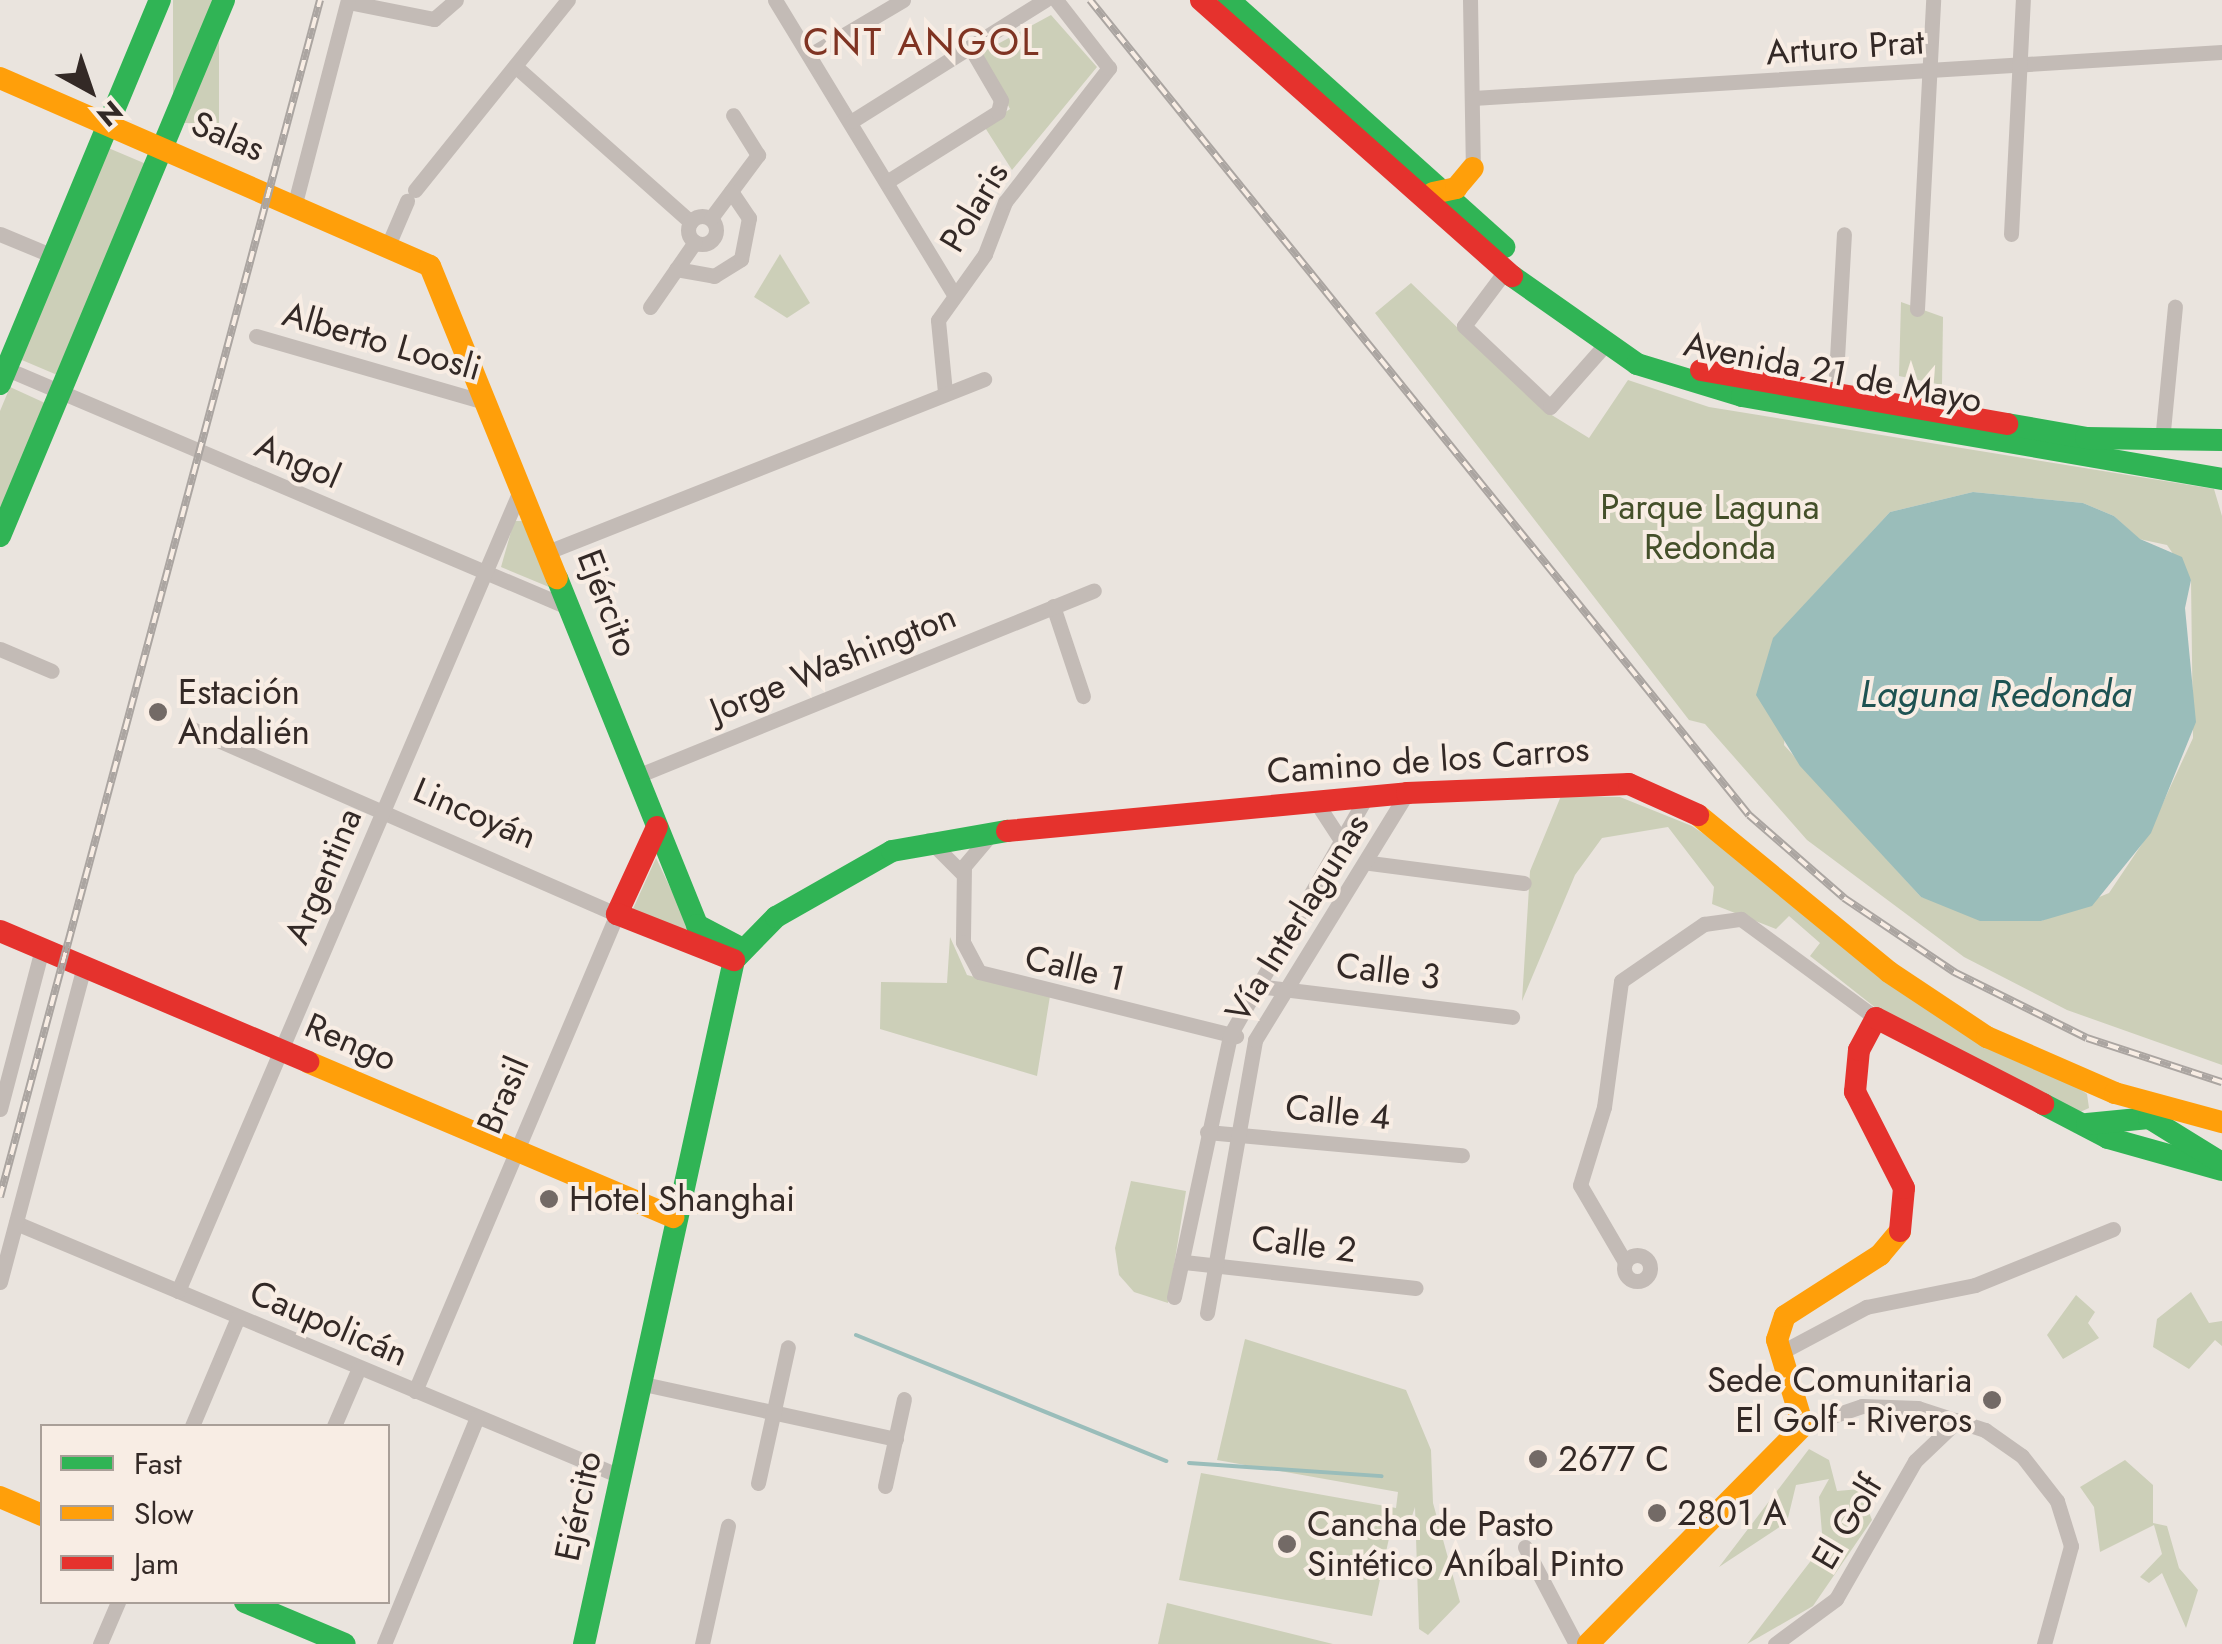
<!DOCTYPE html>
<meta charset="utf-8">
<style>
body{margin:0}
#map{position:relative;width:2222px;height:1644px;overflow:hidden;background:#eae4de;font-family:Jost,sans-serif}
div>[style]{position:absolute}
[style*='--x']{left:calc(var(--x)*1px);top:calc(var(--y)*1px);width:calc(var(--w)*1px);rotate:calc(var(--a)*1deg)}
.green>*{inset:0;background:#cccfb8;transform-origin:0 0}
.water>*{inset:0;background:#9abdba}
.stream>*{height:4px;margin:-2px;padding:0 2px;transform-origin:2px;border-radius:2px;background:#9abdba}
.street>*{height:15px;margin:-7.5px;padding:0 7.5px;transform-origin:7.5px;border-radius:7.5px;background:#c3bbb6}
.street>.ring{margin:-7.5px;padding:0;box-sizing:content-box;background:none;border:15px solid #c3bbb6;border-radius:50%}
.fast>*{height:22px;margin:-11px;padding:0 11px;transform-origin:11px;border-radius:11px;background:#30b455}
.slow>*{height:22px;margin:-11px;padding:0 11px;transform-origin:11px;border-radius:11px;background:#ff9f0a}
.jam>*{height:22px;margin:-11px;padding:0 11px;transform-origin:11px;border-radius:11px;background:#e5322d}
.rail>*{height:8px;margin-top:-4px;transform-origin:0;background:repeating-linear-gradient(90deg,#f8ede4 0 11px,#aba5a1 0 22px);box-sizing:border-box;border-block:2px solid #aba5a1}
.dots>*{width:28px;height:28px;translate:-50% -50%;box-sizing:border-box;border:5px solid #f8ede4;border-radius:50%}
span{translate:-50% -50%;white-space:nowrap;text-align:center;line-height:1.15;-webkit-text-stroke:8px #f8ede4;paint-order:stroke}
.street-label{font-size:35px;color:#332926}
.park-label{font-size:35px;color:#44502a}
.poi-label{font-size:35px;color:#332926}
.left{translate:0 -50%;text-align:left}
.right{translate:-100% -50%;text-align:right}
.neighbourhood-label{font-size:38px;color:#7f3322;letter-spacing:2.5px}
.water-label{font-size:38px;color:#1d5252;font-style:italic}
.legend{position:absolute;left:40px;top:1424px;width:350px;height:180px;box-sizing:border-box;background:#f8ede4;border:2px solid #a99f98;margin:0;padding:12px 18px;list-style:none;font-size:30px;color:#332926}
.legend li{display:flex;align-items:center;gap:20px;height:50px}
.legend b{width:50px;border:2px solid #a99f98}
.north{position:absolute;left:40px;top:40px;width:100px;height:100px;-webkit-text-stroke:8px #f8ede4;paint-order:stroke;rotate:140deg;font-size:28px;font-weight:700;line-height:40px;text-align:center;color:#332926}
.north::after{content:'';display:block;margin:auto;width:35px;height:45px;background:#332926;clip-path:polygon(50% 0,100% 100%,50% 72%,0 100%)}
</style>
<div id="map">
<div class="green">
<i style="left:173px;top:0;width:46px;height:123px"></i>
<i style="clip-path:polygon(1051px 15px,1097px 67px,1012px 170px,984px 126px,1010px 109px,981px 53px)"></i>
<i style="left:106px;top:147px;width:43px;height:229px;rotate:23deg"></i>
<i style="clip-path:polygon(780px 254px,810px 303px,787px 318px,754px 297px)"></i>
<i style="clip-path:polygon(evenodd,1411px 283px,1542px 409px,1589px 438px,1628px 380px,1709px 407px,2214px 489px,2222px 516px,2222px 1065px,2067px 1010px,1964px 957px,1807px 840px,1705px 724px,1689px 720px,1375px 313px,1411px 283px,1973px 492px,2083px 503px,2114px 516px,2139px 539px,2167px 545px,2191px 580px,2193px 738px,2148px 835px,2109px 893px,2041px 921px,1921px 897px,1784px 745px,1797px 613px,1890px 512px,1973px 492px)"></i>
<i style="clip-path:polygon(1901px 302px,1943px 317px,1942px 385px,1899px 376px)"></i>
<i style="clip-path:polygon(10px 387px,45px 403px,0 511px,0 411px)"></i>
<i style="clip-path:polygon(514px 521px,523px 521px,549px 587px,501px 567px)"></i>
<i style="clip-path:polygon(1561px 796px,1620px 797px,1692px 826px,2087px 1094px,2089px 1108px,2078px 1113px,1886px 1016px,1810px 956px,1820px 943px,1789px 916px,1776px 929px,1712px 904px,1714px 887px,1668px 827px,1602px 838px,1575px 875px,1522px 1001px,1530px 871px)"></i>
<i style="clip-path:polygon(656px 858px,689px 927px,685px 933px,632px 911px)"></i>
<i style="clip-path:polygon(950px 937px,967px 975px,1050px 996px,1037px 1076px,880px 1029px,881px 982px,947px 983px)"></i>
<i style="clip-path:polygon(1131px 1181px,1186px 1191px,1168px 1303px,1134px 1292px,1119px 1275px,1115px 1248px)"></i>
<i style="clip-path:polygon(2191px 1292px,2209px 1323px,2222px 1321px,2222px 1346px,2215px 1340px,2189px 1369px,2153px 1347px,2157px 1319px)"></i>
<i style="clip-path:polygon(2076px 1295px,2095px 1312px,2088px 1323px,2099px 1338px,2063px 1359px,2047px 1335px)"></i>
<i style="clip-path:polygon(1245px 1339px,1406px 1390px,1431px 1450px,1433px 1503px,1460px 1602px,1428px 1635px,1419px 1629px,1415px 1507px,1410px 1522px,1393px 1520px,1372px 1616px,1179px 1580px,1201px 1473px,1396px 1508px,1398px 1492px,1217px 1460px)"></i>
<i style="clip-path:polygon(1809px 1449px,1829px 1460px,1837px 1491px,1860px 1489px,1872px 1520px,1813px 1606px,1747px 1644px,1823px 1545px,1819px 1497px,1829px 1479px,1796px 1485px,1787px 1522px,1719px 1567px)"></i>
<i style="clip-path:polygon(2125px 1460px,2153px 1485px,2153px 1523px,2167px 1526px,2179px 1568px,2198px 1590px,2186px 1628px,2162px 1573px,2149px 1583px,2140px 1577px,2162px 1554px,2154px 1525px,2100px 1552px,2094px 1507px,2080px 1487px)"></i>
<i style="clip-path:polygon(1167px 1603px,1333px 1644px,1158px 1644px)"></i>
</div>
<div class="water">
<i style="clip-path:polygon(1973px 492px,2083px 503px,2114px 516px,2140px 539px,2182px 557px,2191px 580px,2185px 608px,2196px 722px,2151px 833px,2092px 906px,2041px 921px,1980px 921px,1921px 897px,1800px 766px,1756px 695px,1773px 638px,1890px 512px)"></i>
</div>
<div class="stream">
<i style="--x:856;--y:1335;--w:335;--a:22.1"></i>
<i style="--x:1189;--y:1463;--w:193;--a:3.9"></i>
</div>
<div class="street">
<i style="--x:775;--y:0;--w:343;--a:58.7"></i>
<i style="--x:1470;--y:0;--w:168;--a:89"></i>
<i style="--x:348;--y:2;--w:88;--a:11.2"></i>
<i style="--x:434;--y:19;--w:29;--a:-41"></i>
<i style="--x:810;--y:55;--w:108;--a:-30.6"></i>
<i style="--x:515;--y:66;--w:235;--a:41.6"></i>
<i style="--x:1473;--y:98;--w:750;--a:-3.51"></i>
<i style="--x:852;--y:121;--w:228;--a:-32.1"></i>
<i style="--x:888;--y:181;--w:130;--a:-32.1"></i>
<i style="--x:998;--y:112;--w:12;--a:-76"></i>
<i style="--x:1001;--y:100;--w:61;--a:-120.3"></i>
<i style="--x:415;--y:190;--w:244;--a:-51.2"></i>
<i style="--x:295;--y:203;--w:210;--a:-75.4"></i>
<i class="ring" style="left:688px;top:216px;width:13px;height:13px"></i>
<i style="--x:711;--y:218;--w:79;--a:-53.3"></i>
<i style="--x:758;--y:155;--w:47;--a:-122"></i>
<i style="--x:0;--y:234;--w:57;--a:22.5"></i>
<i style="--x:2011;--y:234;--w:234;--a:-87.1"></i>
<i style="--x:389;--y:243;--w:46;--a:-66.8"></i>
<i style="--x:676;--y:269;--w:39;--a:10"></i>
<i style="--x:714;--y:276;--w:32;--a:-32"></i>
<i style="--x:741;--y:259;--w:42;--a:-79"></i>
<i style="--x:749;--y:218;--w:32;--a:-124"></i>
<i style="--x:1506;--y:270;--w:70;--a:126.9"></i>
<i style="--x:1464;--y:326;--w:118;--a:43.3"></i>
<i style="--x:1550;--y:407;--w:80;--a:-48.5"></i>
<i style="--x:650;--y:307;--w:79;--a:-55.3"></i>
<i style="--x:1917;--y:309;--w:309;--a:-87"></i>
<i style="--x:256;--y:336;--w:241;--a:16.1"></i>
<i style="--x:2;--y:367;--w:617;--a:22.99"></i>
<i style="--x:945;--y:392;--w:72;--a:-95.6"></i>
<i style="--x:938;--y:320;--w:81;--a:-54.5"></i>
<i style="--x:985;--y:254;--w:56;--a:-69"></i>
<i style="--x:1005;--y:202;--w:170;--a:-52.2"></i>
<i style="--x:1109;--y:68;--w:86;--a:-127.9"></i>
<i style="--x:1835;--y:394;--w:160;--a:-86.8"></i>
<i style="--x:2162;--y:441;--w:135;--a:-84.5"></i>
<i style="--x:550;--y:551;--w:467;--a:-21.6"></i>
<i style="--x:1053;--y:606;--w:95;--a:71.6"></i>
<i style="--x:0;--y:649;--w:56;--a:22.9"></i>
<i style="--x:188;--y:727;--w:468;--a:23.6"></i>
<i style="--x:617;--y:914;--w:518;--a:112.95"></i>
<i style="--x:637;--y:776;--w:493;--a:-22.1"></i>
<i style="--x:1316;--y:802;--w:51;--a:56.9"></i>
<i style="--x:992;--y:833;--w:43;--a:130.3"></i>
<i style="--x:964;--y:866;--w:76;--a:90.8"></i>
<i style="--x:963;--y:942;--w:34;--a:62"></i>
<i style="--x:979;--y:972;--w:265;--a:14"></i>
<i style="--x:929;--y:840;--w:48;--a:45"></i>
<i style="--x:1370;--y:863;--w:155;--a:7.4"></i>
<i style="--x:1257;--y:986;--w:257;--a:6.9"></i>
<i style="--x:0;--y:1109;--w:165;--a:-75.3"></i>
<i style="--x:1207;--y:1132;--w:256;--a:5.2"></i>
<i style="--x:16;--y:1223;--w:655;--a:22.73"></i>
<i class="ring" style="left:1624px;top:1255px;width:11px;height:11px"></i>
<i style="--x:1184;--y:1262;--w:233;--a:6.4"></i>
<i style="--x:1625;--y:1262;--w:89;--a:-120.3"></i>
<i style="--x:1580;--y:1185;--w:82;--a:-72.9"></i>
<i style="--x:1604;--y:1107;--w:127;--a:-82.3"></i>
<i style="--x:1621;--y:981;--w:101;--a:-34.5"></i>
<i style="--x:1704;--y:924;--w:37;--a:-8"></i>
<i style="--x:1741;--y:919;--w:167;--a:36.3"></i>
<i style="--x:0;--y:1282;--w:326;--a:-75.1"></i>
<i style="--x:178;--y:1291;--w:875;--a:-66.86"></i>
<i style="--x:1174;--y:1297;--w:268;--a:-77.9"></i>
<i style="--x:1230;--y:1035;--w:273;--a:-60.2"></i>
<i style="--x:1207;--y:1313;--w:277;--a:-80"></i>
<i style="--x:1255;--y:1040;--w:290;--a:-58.4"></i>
<i style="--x:1780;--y:1353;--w:98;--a:-28.1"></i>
<i style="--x:1866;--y:1307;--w:111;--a:-11.4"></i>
<i style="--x:1975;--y:1285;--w:149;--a:-22.1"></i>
<i style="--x:639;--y:1383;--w:263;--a:12.3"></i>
<i style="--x:192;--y:1426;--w:118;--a:-67.1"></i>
<i style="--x:334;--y:1426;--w:63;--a:-66.7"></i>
<i style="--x:1803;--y:1426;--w:62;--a:-18.7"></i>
<i style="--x:1862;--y:1406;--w:56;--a:2"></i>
<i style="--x:1918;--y:1408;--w:71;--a:18.2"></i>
<i style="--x:1985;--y:1430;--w:45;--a:35.1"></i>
<i style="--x:2022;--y:1456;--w:57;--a:52.1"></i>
<i style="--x:2057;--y:1501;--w:47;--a:72.7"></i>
<i style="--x:2071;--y:1546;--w:102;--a:105.4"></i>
<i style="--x:758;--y:1483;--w:139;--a:-77.6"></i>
<i style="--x:885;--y:1486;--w:89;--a:-77.7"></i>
<i style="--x:1525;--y:1547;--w:110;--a:62.3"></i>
<i style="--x:100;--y:1644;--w:46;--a:-66.8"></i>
<i style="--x:384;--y:1644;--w:245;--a:-67.7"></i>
<i style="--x:702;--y:1644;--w:121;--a:-77.6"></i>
<i style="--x:1775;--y:1644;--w:76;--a:-36.4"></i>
<i style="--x:1836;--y:1599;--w:159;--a:-60.2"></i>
<i style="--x:1915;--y:1461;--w:59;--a:-43.6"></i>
</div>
<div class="fast">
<i style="--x:1229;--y:0;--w:370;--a:41.9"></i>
<i style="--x:1512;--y:276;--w:153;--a:35.1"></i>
<i style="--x:1637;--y:364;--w:110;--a:16.9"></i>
<i style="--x:1742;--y:396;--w:487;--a:9.8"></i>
<i style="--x:0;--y:384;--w:416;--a:-67.4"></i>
<i style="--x:2007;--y:424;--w:80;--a:10"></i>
<i style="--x:2086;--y:438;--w:136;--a:0.8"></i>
<i style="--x:0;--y:536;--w:581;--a:-67.32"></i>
<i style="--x:557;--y:578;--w:374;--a:68"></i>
<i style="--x:697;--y:925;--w:50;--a:27.6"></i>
<i style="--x:2043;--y:1104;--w:73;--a:27.6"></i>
<i style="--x:2108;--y:1138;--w:118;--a:15.7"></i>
<i style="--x:2087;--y:1124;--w:62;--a:-5.5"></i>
<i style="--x:2149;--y:1118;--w:84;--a:31.8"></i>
<i style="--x:245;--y:1602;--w:108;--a:22.8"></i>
<i style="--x:584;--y:1644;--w:700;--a:-77.63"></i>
<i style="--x:734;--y:960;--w:60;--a:-45.7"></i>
<i style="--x:776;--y:917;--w:133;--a:-29.6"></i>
<i style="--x:892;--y:851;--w:117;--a:-9.9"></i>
</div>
<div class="slow">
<i style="--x:0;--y:78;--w:469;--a:23.6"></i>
<i style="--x:430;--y:266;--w:337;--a:67.9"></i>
<i style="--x:1433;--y:193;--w:24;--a:-12"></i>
<i style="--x:1456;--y:188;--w:26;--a:-50"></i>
<i style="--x:1698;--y:815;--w:247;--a:39.4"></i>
<i style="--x:1889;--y:972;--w:118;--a:33.6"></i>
<i style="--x:1987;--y:1037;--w:140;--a:23.6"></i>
<i style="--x:2115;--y:1093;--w:111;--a:15.2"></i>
<i style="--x:308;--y:1062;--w:397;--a:23"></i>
<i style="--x:0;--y:1497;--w:46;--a:23.2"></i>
<i style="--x:1588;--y:1644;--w:306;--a:-45.4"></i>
<i style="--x:1803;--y:1426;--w:90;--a:-106.8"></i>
<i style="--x:1777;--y:1340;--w:25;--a:-72"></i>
<i style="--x:1785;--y:1316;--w:113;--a:-32.7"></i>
<i style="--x:1880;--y:1255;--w:31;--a:-50"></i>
</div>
<div class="jam">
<i style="--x:1201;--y:0;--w:416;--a:41.6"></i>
<i style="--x:1701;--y:370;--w:311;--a:10"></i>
<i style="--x:657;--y:827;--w:96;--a:114.7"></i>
<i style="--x:617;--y:914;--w:126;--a:21.5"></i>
<i style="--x:1007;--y:831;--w:402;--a:-5.4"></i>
<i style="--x:1407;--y:793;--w:222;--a:-2.3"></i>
<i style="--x:1629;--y:784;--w:76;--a:24.2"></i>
<i style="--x:0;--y:931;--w:335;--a:23"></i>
<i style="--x:1900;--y:1231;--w:43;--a:-84.7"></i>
<i style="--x:1904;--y:1188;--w:108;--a:-117"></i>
<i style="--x:1855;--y:1092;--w:42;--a:-84.6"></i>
<i style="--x:1859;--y:1050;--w:36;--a:-62"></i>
<i style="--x:1876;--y:1018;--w:188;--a:27.2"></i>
</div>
<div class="rail">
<i style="--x:1090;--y:0;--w:1048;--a:51.04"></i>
<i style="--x:1749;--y:815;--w:126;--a:41.1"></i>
<i style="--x:1844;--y:898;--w:133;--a:33.9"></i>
<i style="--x:1954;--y:972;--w:148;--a:26.4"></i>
<i style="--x:2087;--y:1038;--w:142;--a:18.1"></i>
<i style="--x:0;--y:1197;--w:1239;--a:-75.03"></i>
</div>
<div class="dots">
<i style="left:158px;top:712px;background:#736a66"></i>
<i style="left:549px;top:1199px;background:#736a66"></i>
<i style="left:1992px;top:1400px;background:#736a66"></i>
<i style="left:1538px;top:1459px;background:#736a66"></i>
<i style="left:1657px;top:1513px;background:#736a66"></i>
<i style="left:1287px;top:1544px;background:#736a66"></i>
</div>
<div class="street-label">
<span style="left:1845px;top:47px;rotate:-4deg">Arturo Prat</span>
<span style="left:228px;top:136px;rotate:23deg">Salas</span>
<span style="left:974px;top:207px;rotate:-59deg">Polaris</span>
<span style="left:382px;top:341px;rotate:16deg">Alberto Loosli</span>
<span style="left:1833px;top:372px;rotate:11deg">Avenida 21 de Mayo</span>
<span style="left:298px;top:461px;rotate:23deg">Angol</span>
<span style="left:608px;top:603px;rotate:69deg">Ejército</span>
<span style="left:833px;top:663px;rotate:-22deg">Jorge Washington</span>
<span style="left:1428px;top:760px;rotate:-4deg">Camino de los Carros</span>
<span style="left:475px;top:813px;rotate:23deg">Lincoyán</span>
<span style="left:323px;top:876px;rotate:-67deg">Argentina</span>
<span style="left:1297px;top:918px;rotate:-58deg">Vía Interlagunas</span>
<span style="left:1075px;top:968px;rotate:13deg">Calle 1</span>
<span style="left:1388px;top:971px;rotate:7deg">Calle 3</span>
<span style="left:351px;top:1042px;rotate:23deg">Rengo</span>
<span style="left:503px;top:1095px;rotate:-67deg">Brasil</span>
<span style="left:1338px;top:1112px;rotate:6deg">Calle 4</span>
<span style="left:1304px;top:1244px;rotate:7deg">Calle 2</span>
<span style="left:329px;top:1323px;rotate:23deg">Caupolicán</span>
<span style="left:578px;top:1506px;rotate:-78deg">Ejército</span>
<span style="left:1847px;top:1522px;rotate:-59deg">El Golf</span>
</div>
<div class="park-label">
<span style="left:1710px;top:527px">Parque Laguna<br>Redonda</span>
</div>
<div class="poi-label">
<span class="left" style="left:178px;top:712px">Estación<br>Andalién</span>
<span class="left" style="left:569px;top:1199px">Hotel Shanghai</span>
<span class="right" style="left:1972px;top:1400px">Sede Comunitaria<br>El Golf - Riveros</span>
<span class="left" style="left:1558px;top:1459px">2677 C</span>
<span class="left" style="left:1677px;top:1513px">2801 A</span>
<span class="left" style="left:1307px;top:1544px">Cancha de Pasto<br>Sintético Aníbal Pinto</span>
</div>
<div class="neighbourhood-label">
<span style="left:922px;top:42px">CNT ANGOL</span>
</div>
<div class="water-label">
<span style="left:1996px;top:694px">Laguna Redonda</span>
</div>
<ul class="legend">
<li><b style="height:12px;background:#30b455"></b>Fast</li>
<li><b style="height:12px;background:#ff9f0a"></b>Slow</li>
<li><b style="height:12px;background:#e5322d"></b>Jam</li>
</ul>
<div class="north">N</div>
</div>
